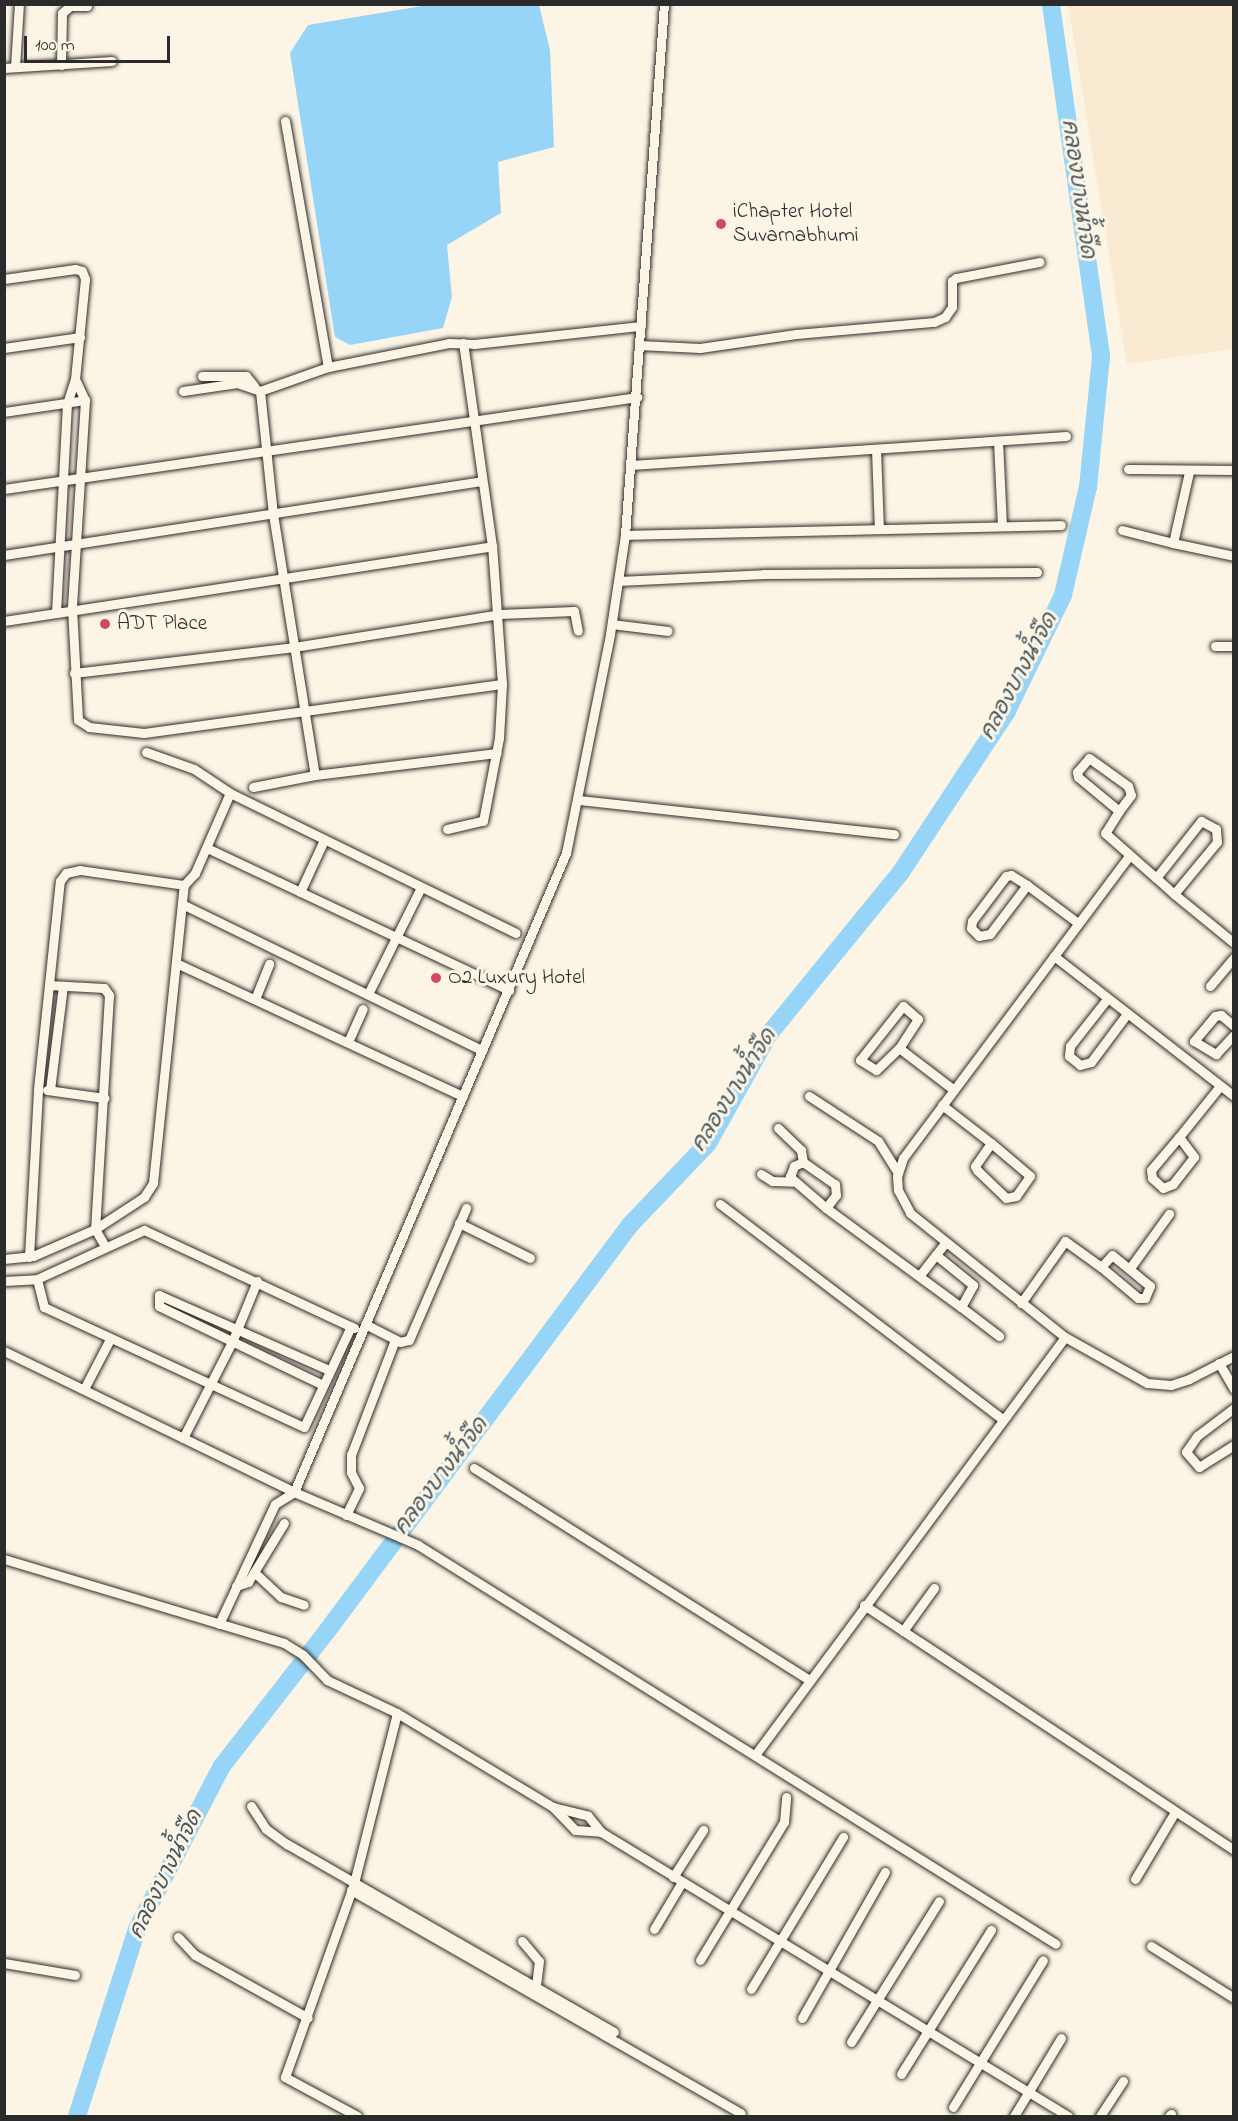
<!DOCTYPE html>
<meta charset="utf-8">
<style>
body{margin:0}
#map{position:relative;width:1238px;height:2121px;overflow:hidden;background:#fcf5e5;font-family:"Indie Flower","Playpen Sans Thai",sans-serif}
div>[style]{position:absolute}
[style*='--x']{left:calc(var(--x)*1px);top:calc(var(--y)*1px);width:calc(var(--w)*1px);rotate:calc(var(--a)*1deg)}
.built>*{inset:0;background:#f9ead1}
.water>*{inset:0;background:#96d5f7}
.river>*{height:18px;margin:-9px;padding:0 9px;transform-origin:9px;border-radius:9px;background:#96d5f7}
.roads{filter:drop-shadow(0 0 2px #2b2b2b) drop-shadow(0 0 2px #2b2b2b)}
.street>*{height:9px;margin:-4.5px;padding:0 4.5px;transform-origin:4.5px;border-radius:4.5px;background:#fcf5e5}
.dots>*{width:16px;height:16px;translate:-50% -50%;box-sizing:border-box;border:3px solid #fcf5e5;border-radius:50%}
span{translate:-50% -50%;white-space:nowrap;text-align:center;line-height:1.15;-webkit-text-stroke:6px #fcf5e5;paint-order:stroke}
.poi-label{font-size:21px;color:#2b2b2b}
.left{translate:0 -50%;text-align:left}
.water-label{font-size:22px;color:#46565e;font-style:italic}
.frame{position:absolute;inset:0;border:6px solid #2b2b2b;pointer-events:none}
.scale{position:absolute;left:24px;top:36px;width:146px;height:27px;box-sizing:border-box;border:3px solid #2b2b2b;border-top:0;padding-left:8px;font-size:18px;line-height:21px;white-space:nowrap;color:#2b2b2b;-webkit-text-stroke:4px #fcf5e5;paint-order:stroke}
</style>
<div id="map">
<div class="built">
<i style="clip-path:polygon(1068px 5px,1233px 5px,1233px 349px,1127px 364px)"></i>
</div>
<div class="water">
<i style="clip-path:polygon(428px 5px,539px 5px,550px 50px,554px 147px,498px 162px,501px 213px,447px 245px,452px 297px,443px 328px,350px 345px,335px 337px,290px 53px,308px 25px)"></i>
</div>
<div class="river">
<i style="--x:77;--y:2116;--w:196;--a:-72.2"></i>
<i style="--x:137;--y:1929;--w:184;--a:-62.5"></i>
<i style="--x:222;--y:1766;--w:171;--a:-52.1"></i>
<i style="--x:327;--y:1631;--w:507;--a:-53.27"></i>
<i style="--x:630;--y:1225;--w:113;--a:-46.4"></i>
<i style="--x:708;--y:1143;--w:125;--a:-60.8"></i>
<i style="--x:769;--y:1034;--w:209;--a:-50.8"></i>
<i style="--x:901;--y:872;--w:193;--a:-56.6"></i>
<i style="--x:1007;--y:711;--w:129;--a:-64.2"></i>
<i style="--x:1063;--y:595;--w:111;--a:-77"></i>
<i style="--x:1088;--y:487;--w:132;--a:-84.3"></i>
<i style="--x:1101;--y:356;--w:356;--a:-98.1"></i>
</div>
<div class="roads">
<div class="street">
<i style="--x:61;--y:65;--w:52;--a:-88.9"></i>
<i style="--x:62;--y:13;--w:11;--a:-41"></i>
<i style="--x:70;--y:6;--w:17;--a:0"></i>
<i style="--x:15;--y:67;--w:63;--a:-86.4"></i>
<i style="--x:4;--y:68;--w:108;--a:-3.7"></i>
<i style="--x:285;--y:121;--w:250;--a:80.1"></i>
<i style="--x:4;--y:279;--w:72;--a:-8"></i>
<i style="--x:75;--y:269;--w:7;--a:16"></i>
<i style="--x:82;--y:271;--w:9;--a:69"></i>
<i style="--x:85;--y:279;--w:100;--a:95.7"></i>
<i style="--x:75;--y:379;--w:25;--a:108"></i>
<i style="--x:67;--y:403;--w:208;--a:93"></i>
<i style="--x:639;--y:345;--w:61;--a:2.8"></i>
<i style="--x:700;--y:348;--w:97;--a:-8.3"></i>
<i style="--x:796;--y:334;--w:139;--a:-5"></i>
<i style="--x:934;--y:322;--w:12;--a:-24"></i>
<i style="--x:945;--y:317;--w:12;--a:-55"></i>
<i style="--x:952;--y:307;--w:26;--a:-90"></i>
<i style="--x:952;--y:281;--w:5;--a:-37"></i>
<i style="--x:956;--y:278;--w:85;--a:-10.9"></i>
<i style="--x:4;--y:348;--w:77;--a:-8.2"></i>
<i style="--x:202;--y:376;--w:44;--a:0"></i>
<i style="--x:246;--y:376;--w:13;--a:51"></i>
<i style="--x:75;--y:379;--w:23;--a:65"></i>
<i style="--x:85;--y:400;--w:208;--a:93.6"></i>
<i style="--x:72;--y:608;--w:112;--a:86.9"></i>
<i style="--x:78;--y:720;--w:13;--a:32"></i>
<i style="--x:89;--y:727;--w:55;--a:6.2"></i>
<i style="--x:144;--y:733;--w:361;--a:-7.8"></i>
<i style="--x:183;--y:391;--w:55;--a:-8.4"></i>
<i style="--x:237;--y:383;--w:24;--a:19"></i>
<i style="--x:260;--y:391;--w:124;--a:84"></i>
<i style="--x:273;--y:514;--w:264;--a:80.9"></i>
<i style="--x:260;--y:391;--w:72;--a:-19.4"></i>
<i style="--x:328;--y:367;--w:123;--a:-11.2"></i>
<i style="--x:449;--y:343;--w:25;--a:2"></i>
<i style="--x:474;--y:344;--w:168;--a:-6.2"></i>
<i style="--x:4;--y:412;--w:82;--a:-8.4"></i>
<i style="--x:998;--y:441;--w:85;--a:87.3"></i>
<i style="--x:876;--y:449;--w:80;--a:87.9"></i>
<i style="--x:631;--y:465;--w:436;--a:-3.8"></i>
<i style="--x:1128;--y:469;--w:106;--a:0.5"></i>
<i style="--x:1189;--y:472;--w:73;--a:102.7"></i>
<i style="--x:1173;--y:543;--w:62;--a:12"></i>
<i style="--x:4;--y:489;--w:640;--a:-8.27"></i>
<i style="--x:1122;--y:530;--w:53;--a:14.3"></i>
<i style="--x:625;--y:535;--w:436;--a:-1.3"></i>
<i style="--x:4;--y:555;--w:483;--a:-8.8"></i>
<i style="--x:618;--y:581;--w:146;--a:-2.7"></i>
<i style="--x:764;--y:574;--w:273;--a:-0.4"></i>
<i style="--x:4;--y:621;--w:494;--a:-8.7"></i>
<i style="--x:612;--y:624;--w:56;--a:7.1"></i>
<i style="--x:1215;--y:646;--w:19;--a:0"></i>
<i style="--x:74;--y:673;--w:222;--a:-6.7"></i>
<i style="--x:294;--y:647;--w:208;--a:-9.1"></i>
<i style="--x:499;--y:614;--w:75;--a:-2.3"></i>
<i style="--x:574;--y:611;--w:20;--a:79"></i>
<i style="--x:146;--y:752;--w:51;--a:19.5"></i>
<i style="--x:194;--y:769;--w:43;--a:33.7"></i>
<i style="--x:230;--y:793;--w:318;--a:26.1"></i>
<i style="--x:1089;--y:758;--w:48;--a:35.7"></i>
<i style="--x:1128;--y:786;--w:9;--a:72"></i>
<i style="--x:1131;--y:795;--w:20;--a:127"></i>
<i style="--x:1119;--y:811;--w:53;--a:-140.3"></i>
<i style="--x:1078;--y:777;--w:5;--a:-101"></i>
<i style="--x:1077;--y:772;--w:18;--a:-49"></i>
<i style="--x:253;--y:787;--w:63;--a:-11"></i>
<i style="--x:315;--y:775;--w:183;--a:-6.9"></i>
<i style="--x:579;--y:800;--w:317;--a:6.2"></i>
<i style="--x:1119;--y:811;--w:26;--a:122"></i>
<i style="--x:1105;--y:833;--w:68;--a:41.4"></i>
<i style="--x:1201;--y:821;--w:17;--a:28"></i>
<i style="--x:1216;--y:829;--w:13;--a:86"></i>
<i style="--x:1217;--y:842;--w:67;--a:129.6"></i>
<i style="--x:1174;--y:894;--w:24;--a:-138"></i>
<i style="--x:1156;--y:878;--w:73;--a:-51.7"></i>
<i style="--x:447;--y:829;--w:37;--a:-13"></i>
<i style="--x:483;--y:821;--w:85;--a:-79.1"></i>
<i style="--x:499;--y:738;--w:54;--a:-86.8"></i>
<i style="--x:502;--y:684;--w:138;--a:-94.1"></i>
<i style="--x:492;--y:546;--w:205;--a:-98.1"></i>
<i style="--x:207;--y:848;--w:334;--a:25.2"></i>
<i style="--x:1129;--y:856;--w:377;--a:126.8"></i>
<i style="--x:903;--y:1158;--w:19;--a:108"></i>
<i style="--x:897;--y:1176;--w:14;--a:86"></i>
<i style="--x:898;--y:1190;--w:26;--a:62"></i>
<i style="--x:910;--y:1213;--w:198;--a:38.7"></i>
<i style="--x:1065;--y:1337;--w:94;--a:29.3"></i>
<i style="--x:1147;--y:1383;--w:24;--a:5"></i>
<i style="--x:1171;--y:1385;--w:19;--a:-18"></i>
<i style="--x:1189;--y:1379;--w:51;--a:-27.1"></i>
<i style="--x:1011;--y:875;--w:19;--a:32"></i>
<i style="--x:1027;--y:885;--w:61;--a:127.1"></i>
<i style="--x:990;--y:934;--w:11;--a:170"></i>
<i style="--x:979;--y:936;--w:11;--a:-135"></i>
<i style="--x:971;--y:928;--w:7;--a:-82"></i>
<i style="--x:972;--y:921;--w:56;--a:-52.9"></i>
<i style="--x:1006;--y:876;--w:5;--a:-11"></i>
<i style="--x:1027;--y:885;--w:64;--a:36.7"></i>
<i style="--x:300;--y:892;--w:57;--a:-65.2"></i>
<i style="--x:1174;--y:894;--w:77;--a:39.2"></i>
<i style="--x:182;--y:904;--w:334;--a:26"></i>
<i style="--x:1054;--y:956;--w:228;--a:37.9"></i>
<i style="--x:176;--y:963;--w:316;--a:24.9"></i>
<i style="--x:49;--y:985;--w:55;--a:3.1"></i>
<i style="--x:104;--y:988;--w:9;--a:54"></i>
<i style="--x:109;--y:995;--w:234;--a:93.4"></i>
<i style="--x:95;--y:1229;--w:20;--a:60"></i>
<i style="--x:1210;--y:986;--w:38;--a:-50"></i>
<i style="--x:368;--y:994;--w:119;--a:-63.6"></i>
<i style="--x:255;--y:999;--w:38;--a:-68"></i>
<i style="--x:1107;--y:999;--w:60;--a:128.2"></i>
<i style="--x:1070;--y:1046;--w:10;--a:96"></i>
<i style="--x:1069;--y:1056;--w:14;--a:39"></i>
<i style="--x:1080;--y:1065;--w:11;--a:-15"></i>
<i style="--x:1091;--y:1062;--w:59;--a:-53.3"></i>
<i style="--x:1234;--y:1026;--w:17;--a:-140"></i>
<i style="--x:1221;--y:1015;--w:6;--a:171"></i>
<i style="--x:1215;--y:1016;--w:33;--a:130"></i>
<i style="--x:1194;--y:1041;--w:26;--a:31"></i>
<i style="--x:1216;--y:1054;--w:26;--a:-47"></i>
<i style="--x:348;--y:1042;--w:36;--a:-66"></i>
<i style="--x:899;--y:1048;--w:32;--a:136"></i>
<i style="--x:876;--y:1070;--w:19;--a:-148"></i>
<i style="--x:860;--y:1060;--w:69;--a:-51.5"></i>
<i style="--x:903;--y:1006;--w:20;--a:41"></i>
<i style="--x:918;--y:1019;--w:35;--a:123"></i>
<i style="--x:899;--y:1048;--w:69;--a:37.4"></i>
<i style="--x:47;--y:1090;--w:58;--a:8"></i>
<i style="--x:50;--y:1090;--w:105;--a:-82.9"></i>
<i style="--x:809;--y:1096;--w:82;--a:33.1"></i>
<i style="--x:878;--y:1141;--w:38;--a:58"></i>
<i style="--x:942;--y:1105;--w:62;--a:37.8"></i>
<i style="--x:778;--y:1128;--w:32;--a:44"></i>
<i style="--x:801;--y:1150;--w:12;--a:81"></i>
<i style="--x:803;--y:1162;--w:39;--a:35"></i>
<i style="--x:835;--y:1184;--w:11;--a:85"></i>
<i style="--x:836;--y:1195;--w:16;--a:128"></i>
<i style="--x:826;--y:1208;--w:48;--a:-139.3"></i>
<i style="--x:790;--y:1177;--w:12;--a:-70"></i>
<i style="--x:794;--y:1166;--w:10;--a:-24"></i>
<i style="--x:1179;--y:1137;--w:25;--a:53"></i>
<i style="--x:1194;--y:1157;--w:34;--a:128"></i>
<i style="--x:1173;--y:1184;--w:11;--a:158"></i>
<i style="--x:1163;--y:1188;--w:15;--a:-138"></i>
<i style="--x:1152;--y:1178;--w:8;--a:-97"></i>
<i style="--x:1151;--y:1170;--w:43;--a:-49.7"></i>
<i style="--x:1179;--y:1137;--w:65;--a:-51.2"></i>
<i style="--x:991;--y:1143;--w:51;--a:40.2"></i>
<i style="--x:1030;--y:1176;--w:24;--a:125"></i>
<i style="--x:1016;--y:1196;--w:10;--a:169"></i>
<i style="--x:1006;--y:1198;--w:40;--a:-136"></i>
<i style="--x:977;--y:1170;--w:4;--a:-117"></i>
<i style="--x:975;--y:1166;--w:28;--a:-55"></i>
<i style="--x:761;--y:1174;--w:13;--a:32"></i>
<i style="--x:772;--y:1181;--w:23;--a:2"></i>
<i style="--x:720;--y:1204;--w:355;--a:37.3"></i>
<i style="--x:826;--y:1208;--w:167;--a:36.3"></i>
<i style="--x:961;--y:1307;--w:25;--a:-61"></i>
<i style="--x:973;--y:1285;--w:48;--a:-141"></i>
<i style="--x:459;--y:1223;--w:79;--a:26.2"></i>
<i style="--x:1112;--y:1255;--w:49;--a:39.2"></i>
<i style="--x:1150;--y:1286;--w:13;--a:113"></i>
<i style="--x:1145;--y:1298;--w:7;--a:180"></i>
<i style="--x:1138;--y:1298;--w:48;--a:-140"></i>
<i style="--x:1101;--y:1267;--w:16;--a:-47"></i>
<i style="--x:29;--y:1257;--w:168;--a:-86.9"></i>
<i style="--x:38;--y:1089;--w:209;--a:-84"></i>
<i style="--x:60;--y:881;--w:10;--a:-53"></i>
<i style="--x:66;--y:873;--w:14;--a:-12"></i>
<i style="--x:80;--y:870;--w:105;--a:8.2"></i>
<i style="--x:4;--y:1259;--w:29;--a:-6"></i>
<i style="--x:33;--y:1256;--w:68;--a:-23.5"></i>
<i style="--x:95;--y:1229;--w:59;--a:-33.1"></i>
<i style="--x:144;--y:1197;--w:17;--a:-57"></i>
<i style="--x:153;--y:1183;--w:300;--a:-84.1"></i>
<i style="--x:184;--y:885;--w:16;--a:-47"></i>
<i style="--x:195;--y:873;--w:87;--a:-66.4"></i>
<i style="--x:1130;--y:1268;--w:67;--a:-54.2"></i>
<i style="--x:920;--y:1275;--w:41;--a:-52"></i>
<i style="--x:37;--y:1279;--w:29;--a:76"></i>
<i style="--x:44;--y:1307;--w:286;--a:24.8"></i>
<i style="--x:304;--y:1427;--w:111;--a:-65"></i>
<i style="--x:4;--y:1281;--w:33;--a:-3"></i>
<i style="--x:37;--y:1279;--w:118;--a:-24.6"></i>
<i style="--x:144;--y:1230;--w:232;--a:25"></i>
<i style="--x:1021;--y:1303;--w:76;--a:-54.6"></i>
<i style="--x:1065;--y:1241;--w:44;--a:35.8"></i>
<i style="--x:961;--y:1307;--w:48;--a:37.3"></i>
<i style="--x:365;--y:1324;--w:39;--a:27"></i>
<i style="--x:400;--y:1342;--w:9;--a:-13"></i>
<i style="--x:409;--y:1340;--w:144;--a:-66.6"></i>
<i style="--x:4;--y:1351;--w:322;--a:25.9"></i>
<i style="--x:294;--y:1492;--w:135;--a:23.1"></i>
<i style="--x:418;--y:1545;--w:752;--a:32.02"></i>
<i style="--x:1219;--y:1363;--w:30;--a:60"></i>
<i style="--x:323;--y:1385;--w:182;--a:-154.3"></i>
<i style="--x:159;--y:1306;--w:11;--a:-90"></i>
<i style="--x:159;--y:1295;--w:186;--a:23.8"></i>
<i style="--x:84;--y:1389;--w:56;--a:-62.5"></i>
<i style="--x:1234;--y:1408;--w:46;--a:142.9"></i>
<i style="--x:1197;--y:1436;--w:19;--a:125"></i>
<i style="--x:1186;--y:1452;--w:20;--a:49"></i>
<i style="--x:1199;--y:1467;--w:41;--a:-32.2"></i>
<i style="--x:183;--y:1438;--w:108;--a:-63"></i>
<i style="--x:232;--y:1342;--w:66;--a:-67.7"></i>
<i style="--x:474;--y:1468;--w:396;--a:32.3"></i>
<i style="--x:346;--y:1515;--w:30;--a:-64"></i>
<i style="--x:359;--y:1488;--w:18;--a:-117"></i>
<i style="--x:351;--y:1472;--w:17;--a:-90"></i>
<i style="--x:351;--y:1455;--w:123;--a:-69.1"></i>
<i style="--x:4;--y:1559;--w:292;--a:16.7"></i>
<i style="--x:284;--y:1643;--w:22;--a:32"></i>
<i style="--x:303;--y:1655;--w:35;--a:46"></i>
<i style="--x:327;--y:1680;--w:77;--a:25.2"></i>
<i style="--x:397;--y:1713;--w:182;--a:31.1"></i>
<i style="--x:553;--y:1807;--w:32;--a:46"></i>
<i style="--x:575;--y:1830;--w:26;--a:4"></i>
<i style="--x:254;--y:1572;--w:37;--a:43"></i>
<i style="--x:281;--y:1597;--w:24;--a:19"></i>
<i style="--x:236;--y:1586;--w:13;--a:-18"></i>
<i style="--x:248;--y:1582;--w:69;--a:-58.6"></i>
<i style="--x:864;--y:1605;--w:444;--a:33.5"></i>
<i style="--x:219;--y:1624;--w:132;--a:-65"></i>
<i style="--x:275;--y:1504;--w:22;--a:-32"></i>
<i style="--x:294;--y:1492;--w:694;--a:-66.94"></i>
<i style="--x:566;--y:853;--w:223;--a:-78.6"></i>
<i style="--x:610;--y:634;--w:100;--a:-81.4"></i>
<i style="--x:625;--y:535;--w:532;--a:-85.8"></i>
<i style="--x:903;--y:1631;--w:53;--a:-54.2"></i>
<i style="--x:755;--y:1755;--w:520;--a:-53.44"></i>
<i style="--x:251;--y:1806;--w:27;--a:57"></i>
<i style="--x:266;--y:1829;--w:26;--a:36"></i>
<i style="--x:287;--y:1844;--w:377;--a:29.9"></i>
<i style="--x:553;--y:1807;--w:36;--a:14"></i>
<i style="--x:588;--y:1816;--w:21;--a:51"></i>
<i style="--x:601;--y:1832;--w:547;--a:31.31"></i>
<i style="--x:673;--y:1877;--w:56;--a:-57.4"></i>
<i style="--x:1135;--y:1879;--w:78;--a:-59.2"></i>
<i style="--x:351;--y:1890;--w:449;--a:29.8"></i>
<i style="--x:654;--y:1929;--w:55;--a:-59.2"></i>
<i style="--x:178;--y:1937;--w:25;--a:47"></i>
<i style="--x:195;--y:1955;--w:129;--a:29.1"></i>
<i style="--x:522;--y:1941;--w:26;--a:50"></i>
<i style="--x:539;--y:1961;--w:25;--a:97"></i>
<i style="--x:1151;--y:1946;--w:98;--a:32.1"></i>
<i style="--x:700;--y:1960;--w:162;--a:-58.7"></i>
<i style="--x:784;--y:1822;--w:25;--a:-85"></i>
<i style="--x:4;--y:1963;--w:72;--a:9.6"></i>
<i style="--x:751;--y:1989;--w:178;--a:-58.8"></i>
<i style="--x:802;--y:2018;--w:168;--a:-60.4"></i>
<i style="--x:851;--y:2042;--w:166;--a:-58"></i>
<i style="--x:901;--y:2074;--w:170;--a:-58"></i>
<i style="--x:953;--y:2107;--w:172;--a:-58.5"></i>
<i style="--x:357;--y:2116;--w:82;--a:-151.6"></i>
<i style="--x:285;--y:2077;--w:206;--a:-70.4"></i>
<i style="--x:354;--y:1883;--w:175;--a:-75.8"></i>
<i style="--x:1014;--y:2116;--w:91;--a:-58.9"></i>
<i style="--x:1100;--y:2116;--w:42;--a:-56.7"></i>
<i style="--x:1169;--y:2116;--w:3;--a:-45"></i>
</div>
</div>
<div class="dots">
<i style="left:721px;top:224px;background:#d1495b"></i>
<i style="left:105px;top:624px;background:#d1495b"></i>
<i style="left:436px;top:978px;background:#d1495b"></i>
</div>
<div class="poi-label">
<span class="left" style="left:733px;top:224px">iChapter Hotel<br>Suvarnabhumi</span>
<span class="left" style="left:117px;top:624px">ADT Place</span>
<span class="left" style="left:448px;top:978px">O2 Luxury Hotel</span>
</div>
<div class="water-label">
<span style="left:1077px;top:189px;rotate:82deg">คลองบางน้ำจืด</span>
<span style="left:1020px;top:677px;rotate:-62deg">คลองบางน้ำจืด</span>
<span style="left:735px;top:1091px;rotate:-58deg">คลองบางน้ำจืด</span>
<span style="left:442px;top:1477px;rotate:-53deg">คลองบางน้ำจืด</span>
<span style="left:167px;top:1875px;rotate:-64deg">คลองบางน้ำจืด</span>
</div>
<div class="frame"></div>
<div class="scale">100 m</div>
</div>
